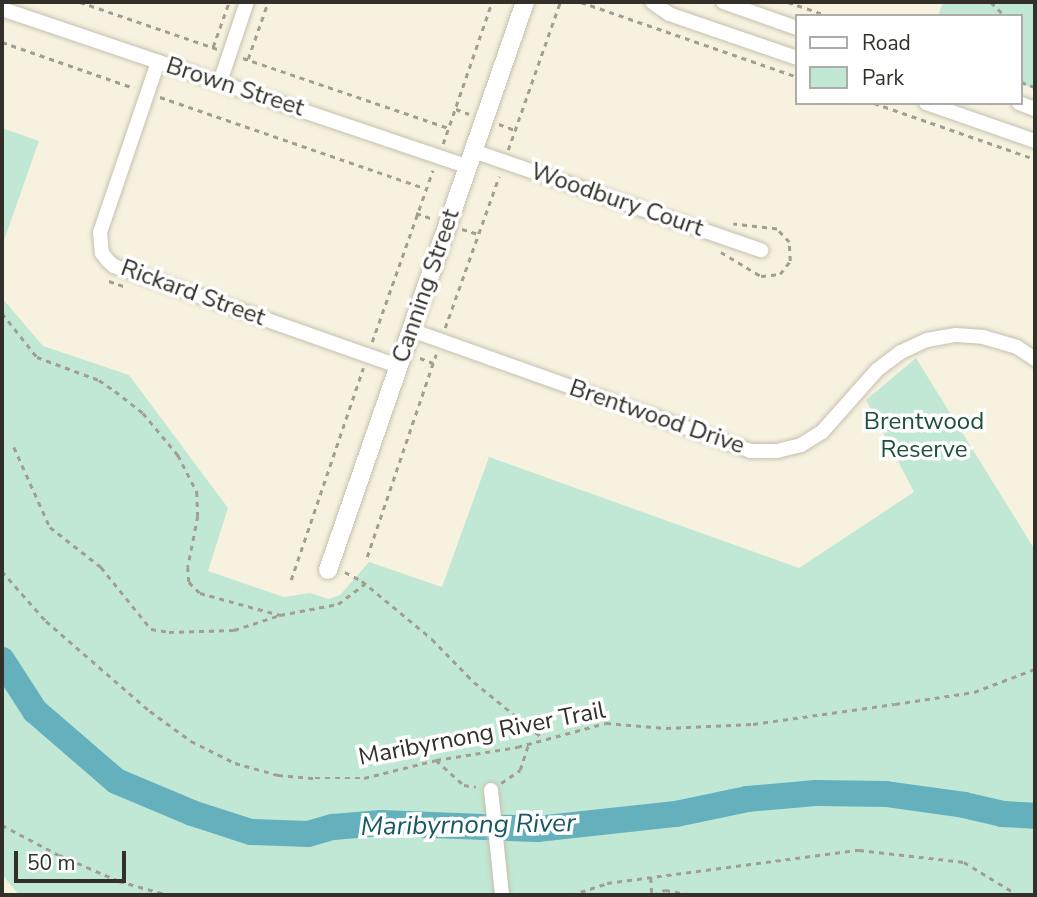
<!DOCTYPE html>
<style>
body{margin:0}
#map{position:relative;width:1037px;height:897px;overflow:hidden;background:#f7f2df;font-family:"Nunito Sans",sans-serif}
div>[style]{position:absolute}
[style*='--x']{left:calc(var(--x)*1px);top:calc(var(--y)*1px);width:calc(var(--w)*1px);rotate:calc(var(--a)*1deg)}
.green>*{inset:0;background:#c1e8d5}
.river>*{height:26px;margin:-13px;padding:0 13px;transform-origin:13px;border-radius:13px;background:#64b0bd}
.path>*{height:2.5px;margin-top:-1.25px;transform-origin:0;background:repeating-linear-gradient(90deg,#a29e90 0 5px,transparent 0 10px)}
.roads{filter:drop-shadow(0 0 2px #c5c0ae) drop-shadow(0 0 2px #c5c0ae)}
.minor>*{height:14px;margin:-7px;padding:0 7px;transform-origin:7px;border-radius:7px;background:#fff}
.tertiary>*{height:18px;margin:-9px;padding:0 9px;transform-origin:9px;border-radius:9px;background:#fff}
span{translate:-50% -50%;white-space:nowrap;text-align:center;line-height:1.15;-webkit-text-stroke:7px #fff;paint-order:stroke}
.street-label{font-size:24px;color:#323029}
.park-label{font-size:24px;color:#1d503c}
.water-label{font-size:26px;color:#185862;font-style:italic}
.frame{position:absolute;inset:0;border:4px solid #323029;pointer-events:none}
.legend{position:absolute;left:795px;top:14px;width:228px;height:91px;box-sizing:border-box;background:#fff;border:2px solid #adaca9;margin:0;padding:9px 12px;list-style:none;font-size:21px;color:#323029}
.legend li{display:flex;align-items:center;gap:14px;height:35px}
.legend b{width:35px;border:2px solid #adaca9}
.scale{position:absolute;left:14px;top:851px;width:112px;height:32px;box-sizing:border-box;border:4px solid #323029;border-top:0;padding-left:9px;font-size:21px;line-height:24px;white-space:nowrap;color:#323029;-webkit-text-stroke:5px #fff;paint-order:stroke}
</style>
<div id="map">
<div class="green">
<i style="clip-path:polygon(943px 2px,1035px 2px,1035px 89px,1021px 84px,1021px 16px,938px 16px)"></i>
<i style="clip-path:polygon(2px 128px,39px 141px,2px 246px)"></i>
<i style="clip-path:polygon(2px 298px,43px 346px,129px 375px,228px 508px,208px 571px,284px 597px,310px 593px,329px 599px,340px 595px,369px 562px,442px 587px,489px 457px,799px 568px,914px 492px,866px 400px,916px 358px,1035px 550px,1035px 895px,19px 895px,2px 874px)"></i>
</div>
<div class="river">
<i style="--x:2;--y:660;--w:61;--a:57.1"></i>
<i style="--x:35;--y:711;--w:107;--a:40.8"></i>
<i style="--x:116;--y:781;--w:82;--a:22.8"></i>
<i style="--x:192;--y:813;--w:62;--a:17.9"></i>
<i style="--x:251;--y:832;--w:57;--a:2"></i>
<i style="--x:308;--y:834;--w:26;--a:-16"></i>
<i style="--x:333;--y:827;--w:48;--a:-4.8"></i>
<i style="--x:381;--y:823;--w:156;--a:2.2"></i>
<i style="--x:537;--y:829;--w:140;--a:-6.2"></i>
<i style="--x:676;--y:814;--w:73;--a:-11.9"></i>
<i style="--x:747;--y:799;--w:69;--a:-5"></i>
<i style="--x:816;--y:793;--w:70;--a:0.8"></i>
<i style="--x:886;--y:794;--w:79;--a:8"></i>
<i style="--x:964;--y:805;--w:39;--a:13"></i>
<i style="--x:1002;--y:814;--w:33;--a:3"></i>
</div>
<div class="path">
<i style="--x:80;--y:2;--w:145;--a:18.9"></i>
<i style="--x:581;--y:2;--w:229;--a:19.1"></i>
<i style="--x:788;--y:2;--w:43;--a:18.9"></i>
<i style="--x:991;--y:2;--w:20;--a:45"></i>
<i style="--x:2;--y:42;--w:140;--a:19.2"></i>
<i style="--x:213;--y:47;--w:48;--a:-70.4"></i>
<i style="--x:243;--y:58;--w:218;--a:18.8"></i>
<i style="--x:248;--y:59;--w:60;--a:-70.7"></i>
<i style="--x:1021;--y:82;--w:15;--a:20"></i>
<i style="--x:160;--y:97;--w:280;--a:19"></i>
<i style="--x:874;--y:103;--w:170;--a:19.2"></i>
<i style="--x:456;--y:109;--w:14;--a:21"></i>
<i style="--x:499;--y:124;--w:17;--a:21"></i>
<i style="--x:443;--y:144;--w:150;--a:-71"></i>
<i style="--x:508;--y:150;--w:157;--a:-70.6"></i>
<i style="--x:416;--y:213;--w:18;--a:19"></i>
<i style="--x:462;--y:229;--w:17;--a:17"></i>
<i style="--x:721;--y:252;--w:47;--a:31"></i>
<i style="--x:761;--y:276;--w:19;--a:-6"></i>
<i style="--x:780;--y:274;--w:16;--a:-52"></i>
<i style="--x:790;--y:261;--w:19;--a:-93"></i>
<i style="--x:789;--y:242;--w:18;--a:-133"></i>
<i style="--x:777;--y:229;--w:44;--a:-173.5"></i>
<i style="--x:109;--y:281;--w:18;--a:19"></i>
<i style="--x:2;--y:313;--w:56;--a:51.5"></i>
<i style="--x:37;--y:357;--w:66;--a:20.4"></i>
<i style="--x:99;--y:380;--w:19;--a:35"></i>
<i style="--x:115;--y:391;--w:36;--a:38"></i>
<i style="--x:143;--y:413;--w:55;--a:50.2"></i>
<i style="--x:178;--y:455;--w:42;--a:62.8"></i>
<i style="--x:197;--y:492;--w:24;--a:88"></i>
<i style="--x:198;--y:516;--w:52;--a:101.1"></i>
<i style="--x:188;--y:567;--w:15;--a:86"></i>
<i style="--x:189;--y:582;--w:16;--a:45"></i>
<i style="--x:200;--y:593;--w:83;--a:15.4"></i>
<i style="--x:280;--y:615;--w:59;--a:-10.7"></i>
<i style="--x:338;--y:604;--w:34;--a:-37"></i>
<i style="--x:445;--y:328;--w:161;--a:-70.4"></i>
<i style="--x:372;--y:342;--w:182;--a:-70.5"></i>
<i style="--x:420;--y:358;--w:14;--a:21"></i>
<i style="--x:14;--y:447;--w:88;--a:65.8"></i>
<i style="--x:50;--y:527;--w:65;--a:38.1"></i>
<i style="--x:101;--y:567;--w:80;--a:51.1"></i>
<i style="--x:151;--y:629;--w:18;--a:9"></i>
<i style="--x:169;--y:632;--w:65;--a:-1.8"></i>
<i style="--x:234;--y:630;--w:48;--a:-18.1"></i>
<i style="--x:367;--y:557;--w:214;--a:-71.2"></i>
<i style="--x:2;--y:571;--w:67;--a:48.7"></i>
<i style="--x:46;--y:621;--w:138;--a:40.9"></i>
<i style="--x:150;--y:711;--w:51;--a:36.2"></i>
<i style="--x:191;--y:741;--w:49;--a:26.6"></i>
<i style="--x:235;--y:763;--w:45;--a:15.6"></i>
<i style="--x:278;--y:775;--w:37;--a:5"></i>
<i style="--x:315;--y:778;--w:49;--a:0"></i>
<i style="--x:364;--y:778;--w:74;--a:-14"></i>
<i style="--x:436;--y:760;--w:82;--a:-9.1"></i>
<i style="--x:517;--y:747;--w:92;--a:-15.1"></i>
<i style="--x:606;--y:723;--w:60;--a:4.8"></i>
<i style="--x:666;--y:728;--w:87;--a:-2.6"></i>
<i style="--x:753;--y:724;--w:143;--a:-8"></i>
<i style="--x:895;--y:704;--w:80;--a:-8.6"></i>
<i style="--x:974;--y:692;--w:65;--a:-20.7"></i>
<i style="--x:345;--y:572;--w:19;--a:28"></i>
<i style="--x:362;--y:581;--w:91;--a:39.6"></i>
<i style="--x:432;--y:639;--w:60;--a:45.7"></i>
<i style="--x:474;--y:682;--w:89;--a:39.1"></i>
<i style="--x:291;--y:580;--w:224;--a:-71.2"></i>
<i style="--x:436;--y:760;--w:38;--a:42"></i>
<i style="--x:464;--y:785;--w:12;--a:9"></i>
<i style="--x:501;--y:783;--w:23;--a:-34"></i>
<i style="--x:520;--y:770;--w:26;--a:-72"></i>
<i style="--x:2;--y:825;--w:64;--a:27.8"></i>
<i style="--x:59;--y:855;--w:65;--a:23.4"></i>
<i style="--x:119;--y:881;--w:51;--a:15.9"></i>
<i style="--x:651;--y:878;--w:17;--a:87"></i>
<i style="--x:571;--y:895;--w:38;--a:-18"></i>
<i style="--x:607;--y:883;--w:254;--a:-7.5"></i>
<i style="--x:859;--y:850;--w:106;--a:6.5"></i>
<i style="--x:964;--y:862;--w:63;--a:31.4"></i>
<i style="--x:653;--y:895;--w:13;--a:-23"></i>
<i style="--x:665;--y:890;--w:28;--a:10"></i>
</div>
<div class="roads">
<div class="minor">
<i style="--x:652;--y:2;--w:21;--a:35"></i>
<i style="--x:669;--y:14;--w:135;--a:19"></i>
<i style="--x:723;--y:2;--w:78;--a:19.4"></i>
<i style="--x:2;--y:9;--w:491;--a:18.7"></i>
<i style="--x:158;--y:62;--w:180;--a:108.8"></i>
<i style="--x:100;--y:232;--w:21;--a:85"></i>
<i style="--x:102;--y:253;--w:10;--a:53"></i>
<i style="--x:108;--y:261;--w:8;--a:40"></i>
<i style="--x:114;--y:266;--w:301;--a:19.4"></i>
<i style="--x:220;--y:82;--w:84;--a:-71.4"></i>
<i style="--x:926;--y:103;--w:115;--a:19.2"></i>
<i style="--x:1019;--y:103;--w:17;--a:21"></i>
<i style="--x:473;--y:151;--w:305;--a:19"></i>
<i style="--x:411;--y:330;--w:360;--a:19.6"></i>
<i style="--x:750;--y:451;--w:27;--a:0"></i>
<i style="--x:777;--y:451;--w:25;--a:-14"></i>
<i style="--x:801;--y:445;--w:25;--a:-32"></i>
<i style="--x:822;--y:432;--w:83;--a:-48.4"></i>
<i style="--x:877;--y:370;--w:30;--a:-37"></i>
<i style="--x:901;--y:352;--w:29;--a:-25"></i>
<i style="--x:927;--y:340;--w:29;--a:-10"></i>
<i style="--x:956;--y:335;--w:27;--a:4"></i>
<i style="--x:983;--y:337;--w:35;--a:16"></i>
<i style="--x:1017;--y:347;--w:22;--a:34"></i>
<i style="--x:491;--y:790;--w:106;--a:84"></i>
</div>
<div class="tertiary">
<i style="--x:328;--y:570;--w:601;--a:-70.87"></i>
</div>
</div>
<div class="street-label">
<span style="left:235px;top:87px;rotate:18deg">Brown Street</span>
<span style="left:617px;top:200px;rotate:19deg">Woodbury Court</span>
<span style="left:426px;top:286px;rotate:-71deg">Canning Street</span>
<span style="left:193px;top:293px;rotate:20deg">Rickard Street</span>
<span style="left:657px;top:417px;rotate:19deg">Brentwood Drive</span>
<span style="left:482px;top:734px;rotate:-11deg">Maribyrnong River Trail</span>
</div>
<div class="park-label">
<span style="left:924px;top:436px">Brentwood<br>Reserve</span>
</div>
<div class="water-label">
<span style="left:468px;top:825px;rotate:-1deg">Maribyrnong River</span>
</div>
<div class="frame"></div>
<ul class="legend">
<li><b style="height:9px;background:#fff"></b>Road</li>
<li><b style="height:19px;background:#c1e8d5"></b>Park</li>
</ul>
<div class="scale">50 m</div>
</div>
